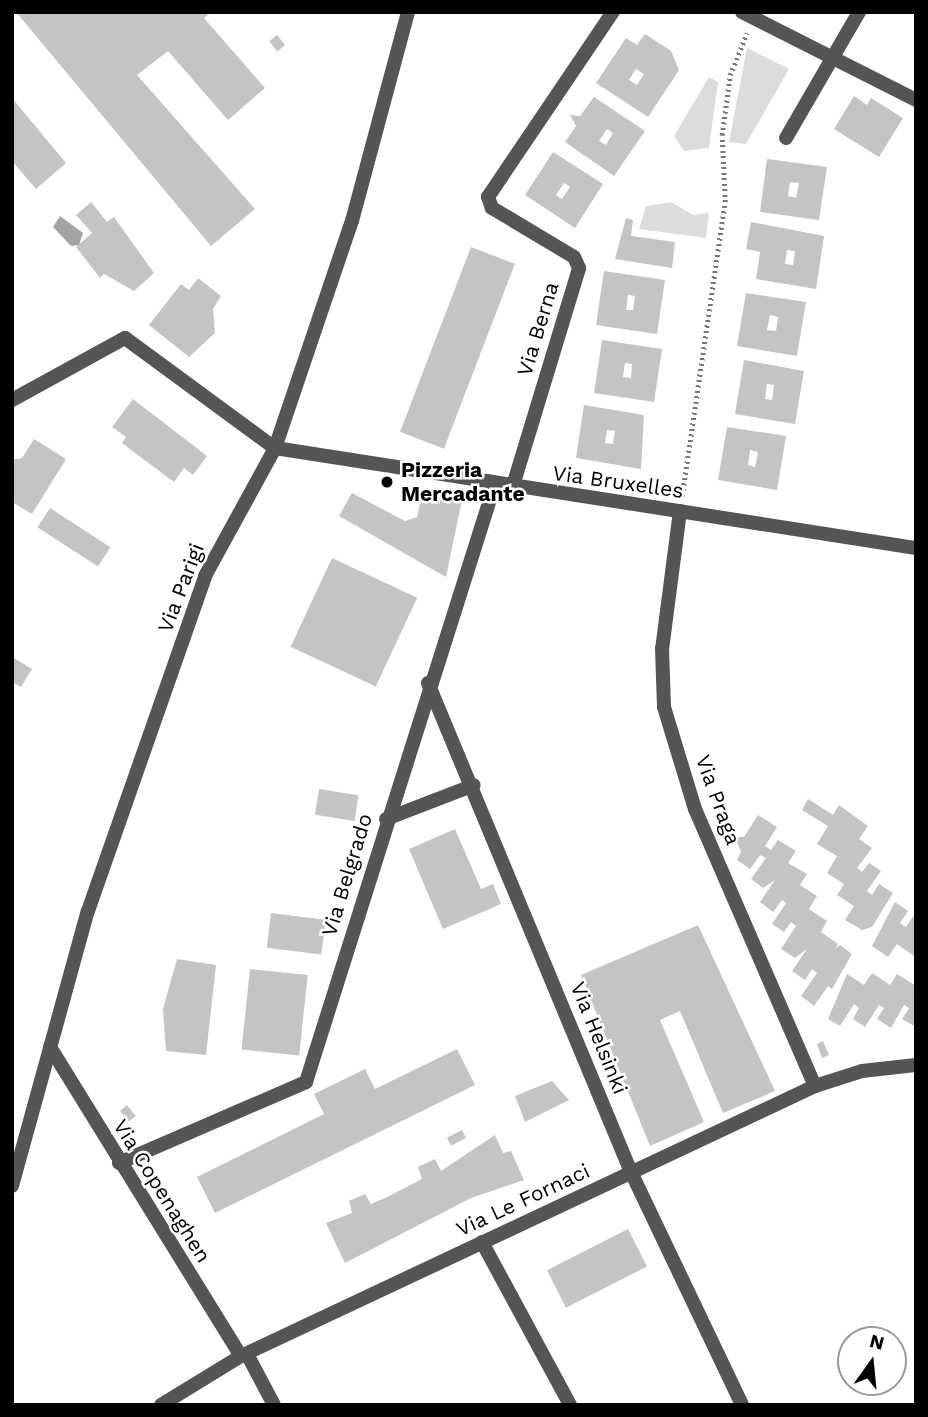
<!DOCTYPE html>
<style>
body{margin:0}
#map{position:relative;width:928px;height:1417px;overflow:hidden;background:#fff;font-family:"Work Sans",sans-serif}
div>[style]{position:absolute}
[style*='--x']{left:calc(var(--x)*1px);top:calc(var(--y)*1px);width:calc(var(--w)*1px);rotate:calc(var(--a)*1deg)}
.green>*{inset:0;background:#dcdcdc}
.water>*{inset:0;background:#a3a3a3}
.building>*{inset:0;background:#c4c4c4;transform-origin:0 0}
.path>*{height:4.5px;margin-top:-2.25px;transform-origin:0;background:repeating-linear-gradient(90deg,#777 0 2px,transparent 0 5.5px)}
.street>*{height:14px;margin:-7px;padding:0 7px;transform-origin:7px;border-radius:7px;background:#555}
.dots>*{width:19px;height:19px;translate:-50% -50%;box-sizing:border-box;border:4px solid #fff;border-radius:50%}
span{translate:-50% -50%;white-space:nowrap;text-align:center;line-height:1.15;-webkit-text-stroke:5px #fff;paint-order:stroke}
.street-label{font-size:21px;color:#000}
.poi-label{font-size:21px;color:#000;font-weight:700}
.left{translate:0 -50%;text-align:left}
.frame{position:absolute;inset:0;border:14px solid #000;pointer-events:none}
.north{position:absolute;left:837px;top:1326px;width:70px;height:70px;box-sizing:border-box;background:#fff;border:2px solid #999;border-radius:50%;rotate:15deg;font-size:19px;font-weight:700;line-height:28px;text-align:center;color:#000}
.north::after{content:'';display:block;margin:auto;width:24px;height:32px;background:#000;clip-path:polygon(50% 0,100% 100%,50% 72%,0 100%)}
</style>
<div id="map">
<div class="green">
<i style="clip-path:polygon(747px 48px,789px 69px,746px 144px,729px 142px)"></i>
<i style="clip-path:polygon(709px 77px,718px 82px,709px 148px,684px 151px,674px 136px)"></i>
<i style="clip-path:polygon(671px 202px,693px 215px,709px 213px,706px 238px,639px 229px,646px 206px)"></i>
</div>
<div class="water">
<i style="clip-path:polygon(60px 216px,83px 233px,79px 245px,71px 246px,53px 227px)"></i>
</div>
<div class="building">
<i style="clip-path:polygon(16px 12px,211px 12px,204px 18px,265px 88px,228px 120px,168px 51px,137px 75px,255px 209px,211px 246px)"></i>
<i style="clip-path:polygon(evenodd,645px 34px,671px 51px,679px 70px,648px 117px,596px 83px,626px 38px,637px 45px,645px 34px,636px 69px,644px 74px,637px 85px,629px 80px,636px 69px)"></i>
<i style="left:277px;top:35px;width:13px;height:10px;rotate:51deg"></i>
<i style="clip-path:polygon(854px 96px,867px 105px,871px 98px,903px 118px,879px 157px,834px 129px)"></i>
<i style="clip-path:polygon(evenodd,594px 97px,645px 131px,614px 176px,565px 142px,576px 126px,570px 115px,580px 116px,594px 97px,607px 129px,613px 133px,606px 145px,599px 141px,607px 129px)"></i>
<i style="clip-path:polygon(12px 98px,66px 163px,36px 189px,12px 161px)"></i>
<i style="clip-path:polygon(evenodd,553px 152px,603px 184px,575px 228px,525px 195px,553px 152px,564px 183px,570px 187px,562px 199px,556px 195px,564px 183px)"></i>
<i style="clip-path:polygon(evenodd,767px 159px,827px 167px,819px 220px,760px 212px,767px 159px,790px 182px,799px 183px,796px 198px,788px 196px,790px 182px)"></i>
<i style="clip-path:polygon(91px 202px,107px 222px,114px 217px,154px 273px,134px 291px,104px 274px,100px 278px,76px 247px,92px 233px,76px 215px)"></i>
<i style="clip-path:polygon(626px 218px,633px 220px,631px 236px,675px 242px,672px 268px,615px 259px)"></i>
<i style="clip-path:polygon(evenodd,751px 222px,824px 236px,816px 289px,756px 279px,760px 252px,746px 249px,751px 222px,787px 250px,795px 251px,793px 265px,785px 264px,787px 250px)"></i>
<i style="left:471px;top:247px;width:47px;height:198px;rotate:21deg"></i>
<i style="clip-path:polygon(evenodd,604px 271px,665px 280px,657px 334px,596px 325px,604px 271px,628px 295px,635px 296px,633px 310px,626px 310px,628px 295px)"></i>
<i style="clip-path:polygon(198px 278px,221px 296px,213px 309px,215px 333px,189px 357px,149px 325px,181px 284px,189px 290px)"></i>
<i style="clip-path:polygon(evenodd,746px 293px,806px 302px,797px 356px,737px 346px,746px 293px,770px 315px,778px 317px,776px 331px,767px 330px,770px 315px)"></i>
<i style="clip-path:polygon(evenodd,602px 340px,662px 349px,654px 402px,594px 393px,602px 340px,625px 363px,632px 364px,631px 378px,623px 377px,625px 363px)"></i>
<i style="clip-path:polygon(evenodd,744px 360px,804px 371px,795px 424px,735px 414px,744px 360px,767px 384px,774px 385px,772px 400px,765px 399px,767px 384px)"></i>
<i style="clip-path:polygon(133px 399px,207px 456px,193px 475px,184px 468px,174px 482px,122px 443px,126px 437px,112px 427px)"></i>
<i style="clip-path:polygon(evenodd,584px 405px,644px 415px,641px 469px,576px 458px,584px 405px,607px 430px,615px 431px,613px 444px,605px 443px,607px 430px)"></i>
<i style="clip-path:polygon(evenodd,727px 427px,786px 436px,777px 490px,718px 480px,727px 427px,750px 450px,758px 452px,755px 467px,748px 465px,750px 450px)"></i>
<i style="clip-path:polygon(34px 439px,66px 459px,32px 514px,12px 502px,12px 460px,22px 458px)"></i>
<i style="clip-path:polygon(352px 493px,405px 521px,417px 517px,422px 493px,462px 500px,446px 577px,339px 516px)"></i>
<i style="left:50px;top:508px;width:72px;height:23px;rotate:33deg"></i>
<i style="left:332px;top:558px;width:94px;height:98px;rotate:25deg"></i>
<i style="clip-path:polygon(12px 657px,32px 669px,21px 687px,12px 682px)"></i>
<i style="left:319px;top:789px;width:40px;height:26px;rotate:9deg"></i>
<i style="clip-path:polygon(808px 799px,833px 815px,839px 805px,868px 826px,859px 839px,872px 848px,857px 868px,862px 872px,869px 863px,881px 871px,867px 891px,872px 895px,879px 884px,893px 893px,872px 927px,862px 930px,845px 920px,854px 906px,837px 895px,844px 884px,827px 873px,837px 856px,817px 844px,828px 826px,802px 810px)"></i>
<i style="clip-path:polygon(758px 815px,777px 827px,765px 846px,771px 850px,778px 840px,796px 851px,788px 863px,807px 874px,800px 885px,817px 896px,809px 909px,827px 921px,821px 932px,838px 944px,835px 949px,840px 945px,852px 954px,832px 989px,828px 986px,814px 1006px,801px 996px,817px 973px,812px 969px,805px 980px,792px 971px,807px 949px,795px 958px,781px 949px,796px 926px,791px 922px,784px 932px,772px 924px,786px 903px,782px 900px,773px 912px,760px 902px,775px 880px,763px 888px,751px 879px,766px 858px,760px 855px,750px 869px,737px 860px,741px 852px,735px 837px,744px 837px)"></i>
<i style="clip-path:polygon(455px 829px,481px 889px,493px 884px,501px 904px,443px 929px,409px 849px)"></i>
<i style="clip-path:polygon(895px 902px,908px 911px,900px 923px,906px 927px,916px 912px,914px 956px,897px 944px,888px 957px,872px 946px)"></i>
<i style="left:271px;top:913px;width:55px;height:35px;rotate:7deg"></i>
<i style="clip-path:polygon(698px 925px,775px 1091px,723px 1113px,680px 1011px,660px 1020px,704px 1122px,650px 1146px,581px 975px)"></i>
<i style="clip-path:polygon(177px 959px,216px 965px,206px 1055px,166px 1051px,163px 1009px)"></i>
<i style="left:250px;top:969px;width:58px;height:81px;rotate:6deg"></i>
<i style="clip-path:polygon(872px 973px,890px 985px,897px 974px,916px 986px,916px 1027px,902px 1019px,909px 1008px,904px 1005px,891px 1028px,877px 1019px,884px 1008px,879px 1005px,865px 1027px,853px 1019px,859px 1008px,854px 1004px,840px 1026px,828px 1019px,847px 974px,864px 985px)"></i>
<i style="clip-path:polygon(823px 1041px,829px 1055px,822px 1058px,817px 1044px)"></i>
<i style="clip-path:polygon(457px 1049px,475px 1085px,215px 1213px,197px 1177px,324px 1114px,314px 1094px,365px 1069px,375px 1089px)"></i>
<i style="clip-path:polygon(552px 1081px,569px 1100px,525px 1122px,515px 1096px)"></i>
<i style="left:127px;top:1105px;width:14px;height:9px;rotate:51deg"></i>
<i style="left:462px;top:1130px;width:9px;height:17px;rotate:63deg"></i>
<i style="clip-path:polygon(495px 1135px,503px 1153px,511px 1151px,524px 1180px,471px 1198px,345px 1263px,326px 1223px,352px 1213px,349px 1201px,365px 1194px,371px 1204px,385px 1198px,422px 1179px,418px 1167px,435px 1159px,441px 1171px)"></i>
<i style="left:628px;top:1229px;width:42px;height:91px;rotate:63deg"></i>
</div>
<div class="path">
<i style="--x:682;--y:496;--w:297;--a:-81.7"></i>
<i style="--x:725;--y:202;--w:67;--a:-92.6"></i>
<i style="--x:722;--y:135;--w:61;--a:-82.4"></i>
<i style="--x:730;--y:75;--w:45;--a:-68"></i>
</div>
<div class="street">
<i style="--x:742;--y:12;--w:195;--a:26.8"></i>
<i style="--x:786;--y:138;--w:146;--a:-59.9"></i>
<i style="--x:12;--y:400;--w:129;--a:-28.8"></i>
<i style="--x:125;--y:338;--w:186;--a:36.3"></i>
<i style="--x:275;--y:448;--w:649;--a:8.87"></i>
<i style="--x:512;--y:489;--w:231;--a:-73.1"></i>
<i style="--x:579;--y:268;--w:12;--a:-114"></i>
<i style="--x:574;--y:257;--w:96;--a:-149.1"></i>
<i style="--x:492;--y:208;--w:12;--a:-110"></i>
<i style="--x:488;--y:197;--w:223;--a:-56"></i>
<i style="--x:680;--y:511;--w:139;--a:97.4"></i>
<i style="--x:662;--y:649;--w:58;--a:88"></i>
<i style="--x:664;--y:707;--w:107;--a:73.1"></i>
<i style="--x:695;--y:809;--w:302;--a:66.6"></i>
<i style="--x:428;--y:683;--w:529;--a:67.46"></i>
<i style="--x:631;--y:1172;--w:258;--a:64.5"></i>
<i style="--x:386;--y:819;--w:94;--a:-21.1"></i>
<i style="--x:50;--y:1047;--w:363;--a:58.3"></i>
<i style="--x:119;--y:1163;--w:204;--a:-23.4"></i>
<i style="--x:306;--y:1082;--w:624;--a:-72.47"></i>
<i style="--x:12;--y:1186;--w:285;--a:-74.6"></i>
<i style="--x:88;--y:911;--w:355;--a:-70.7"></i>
<i style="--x:205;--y:576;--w:146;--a:-61.3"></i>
<i style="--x:275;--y:448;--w:240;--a:-71.3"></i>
<i style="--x:352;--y:221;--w:216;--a:-75"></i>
<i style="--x:482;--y:1242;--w:185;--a:61.6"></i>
<i style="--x:247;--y:1354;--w:58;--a:62.1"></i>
<i style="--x:161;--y:1405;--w:94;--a:-31.5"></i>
<i style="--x:241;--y:1356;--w:634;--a:-25.19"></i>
<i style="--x:815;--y:1086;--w:49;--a:-17.7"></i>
<i style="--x:862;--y:1071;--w:54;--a:-6.3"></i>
</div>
<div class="dots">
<i style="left:387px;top:482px;background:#000"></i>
</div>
<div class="street-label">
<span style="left:538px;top:329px;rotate:-73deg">Via Berna</span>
<span style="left:618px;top:482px;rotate:8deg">Via Bruxelles</span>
<span style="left:181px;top:588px;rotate:-69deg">Via Parigi</span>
<span style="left:718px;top:800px;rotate:70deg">Via Praga</span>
<span style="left:347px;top:875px;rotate:-73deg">Via Belgrado</span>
<span style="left:599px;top:1038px;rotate:68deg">Via Helsinki</span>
<span style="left:162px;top:1191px;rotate:58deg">Via Copenaghen</span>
<span style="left:523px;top:1200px;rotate:-25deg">Via Le Fornaci</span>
</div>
<div class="poi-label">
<span class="left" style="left:401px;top:482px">Pizzeria<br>Mercadante</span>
</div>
<div class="frame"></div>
<div class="north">N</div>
</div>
